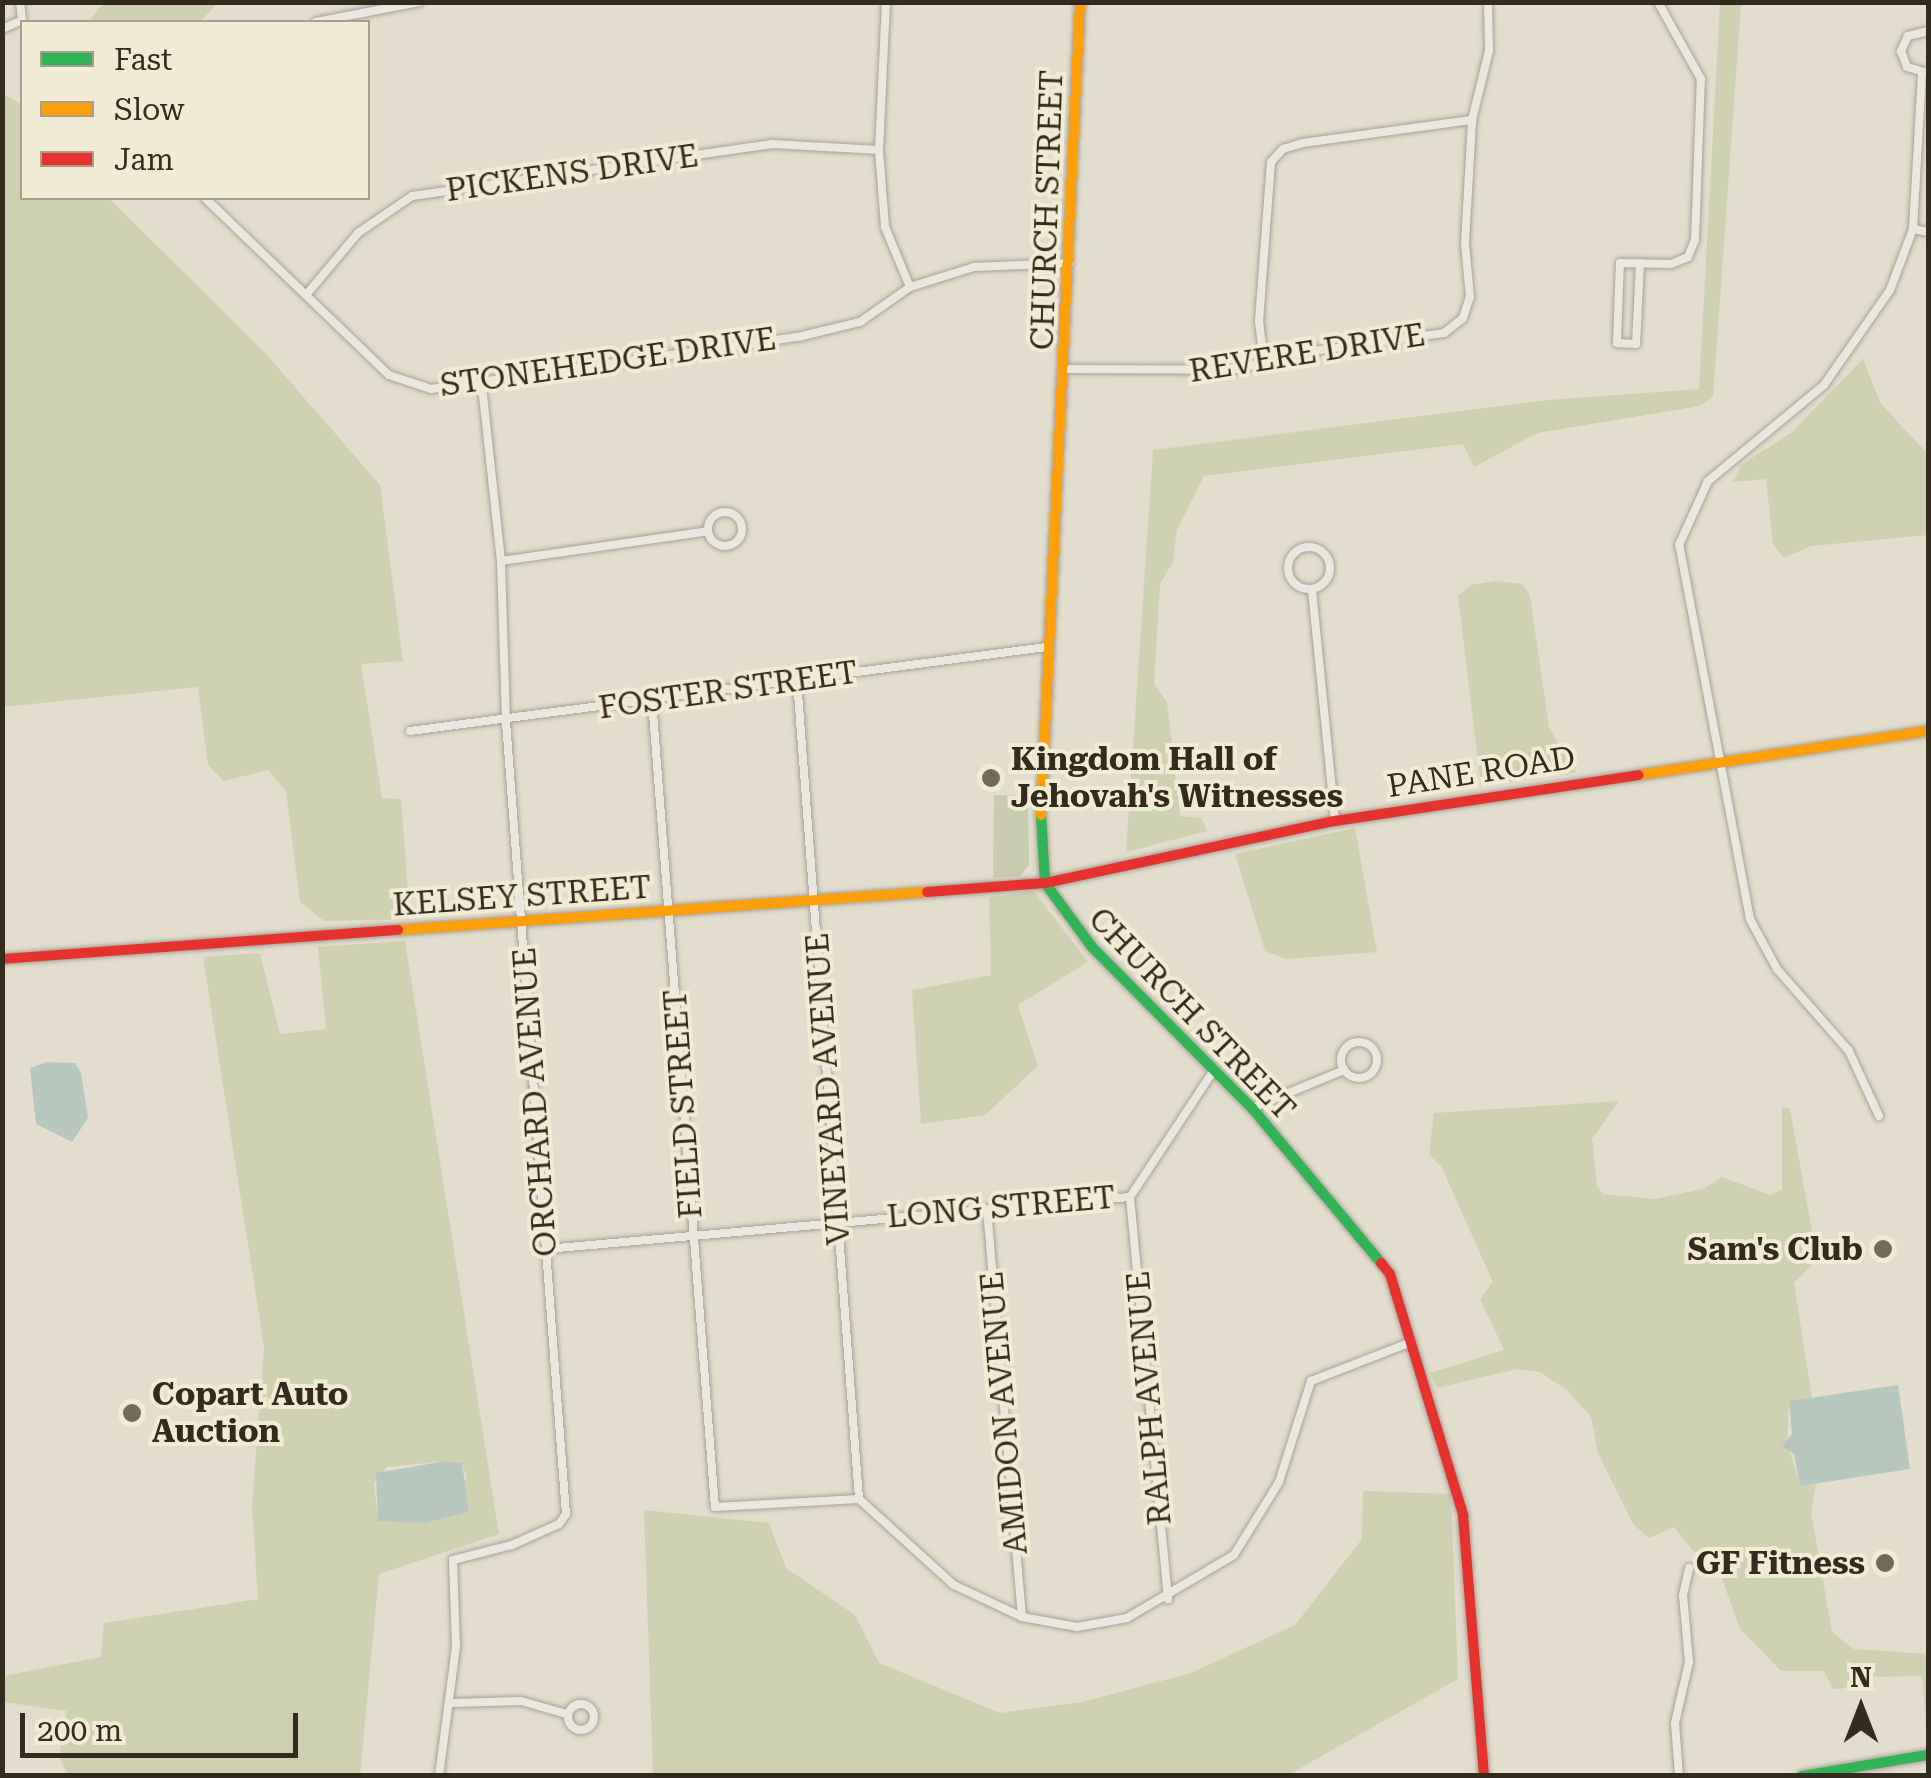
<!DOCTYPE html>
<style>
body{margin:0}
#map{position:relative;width:1931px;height:1778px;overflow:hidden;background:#e2ddcc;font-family:"Roboto Serif",serif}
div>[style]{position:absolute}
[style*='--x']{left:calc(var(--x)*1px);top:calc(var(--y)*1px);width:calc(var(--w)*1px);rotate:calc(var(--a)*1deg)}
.green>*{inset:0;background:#ced1b0}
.cemetery>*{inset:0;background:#c9cbaf}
.water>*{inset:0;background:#b8c7be}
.roads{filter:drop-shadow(0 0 2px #a7a296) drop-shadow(0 0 2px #a7a296)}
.street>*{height:8px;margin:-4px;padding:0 4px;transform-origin:4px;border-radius:4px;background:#eae7de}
.street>.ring{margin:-4px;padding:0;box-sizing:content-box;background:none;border:8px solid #eae7de;border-radius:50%}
.fast>*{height:10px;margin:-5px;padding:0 5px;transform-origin:5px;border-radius:5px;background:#30b455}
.slow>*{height:10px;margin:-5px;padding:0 5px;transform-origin:5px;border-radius:5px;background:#ff9f0a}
.jam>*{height:10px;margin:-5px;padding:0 5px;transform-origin:5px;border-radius:5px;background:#e5322d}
.dots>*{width:28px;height:28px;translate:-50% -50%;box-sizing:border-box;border:5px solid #f2ebd3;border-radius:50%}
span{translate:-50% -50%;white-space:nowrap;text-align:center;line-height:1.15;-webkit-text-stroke:8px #f2ebd3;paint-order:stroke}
.street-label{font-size:32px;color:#342b1f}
.poi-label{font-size:32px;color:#342b1f;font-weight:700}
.left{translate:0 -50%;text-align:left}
.right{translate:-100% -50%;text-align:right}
.frame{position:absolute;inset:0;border:5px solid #342b1f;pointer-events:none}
.legend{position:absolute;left:20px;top:20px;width:350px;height:180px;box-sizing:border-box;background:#f2ebd3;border:2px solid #a69e8b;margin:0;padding:12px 18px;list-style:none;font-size:30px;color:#342b1f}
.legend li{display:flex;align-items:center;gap:20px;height:50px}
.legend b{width:50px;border:2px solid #a69e8b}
.north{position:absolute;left:1811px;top:1658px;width:100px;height:100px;-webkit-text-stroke:8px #f2ebd3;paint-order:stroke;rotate:0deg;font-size:28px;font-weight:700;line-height:40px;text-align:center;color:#342b1f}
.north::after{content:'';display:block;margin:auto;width:35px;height:45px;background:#342b1f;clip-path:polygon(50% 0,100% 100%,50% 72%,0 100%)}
.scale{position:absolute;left:20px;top:1713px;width:278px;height:45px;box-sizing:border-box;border:5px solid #342b1f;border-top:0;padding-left:12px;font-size:30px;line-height:35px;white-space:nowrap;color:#342b1f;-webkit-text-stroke:8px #f2ebd3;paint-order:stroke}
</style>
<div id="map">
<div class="green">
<i style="clip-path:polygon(104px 3px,104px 2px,218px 3px,200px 22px,88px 22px)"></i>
<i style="clip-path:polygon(1720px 3px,1741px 3px,1713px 397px,1700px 406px,1537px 433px,1474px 467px,1463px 444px,1204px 476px,1177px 530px,1173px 562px,1160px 584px,1154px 684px,1167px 702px,1180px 816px,1201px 818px,1207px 831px,1126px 852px,1153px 450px,1548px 400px,1699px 389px)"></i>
<i style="clip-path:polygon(2px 93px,22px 105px,22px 198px,109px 198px,266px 354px,380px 485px,403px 661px,361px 664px,382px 798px,401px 799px,410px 919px,324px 921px,300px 902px,286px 791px,268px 770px,224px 781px,208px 765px,198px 687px,3px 707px)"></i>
<i style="clip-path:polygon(1863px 359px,1881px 404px,1928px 454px,1928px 535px,1811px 546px,1784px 558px,1773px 544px,1766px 479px,1733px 482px,1741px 465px,1791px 433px)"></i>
<i style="clip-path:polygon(1496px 581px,1522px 584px,1530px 596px,1549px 728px,1576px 772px,1481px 786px,1458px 596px,1471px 585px)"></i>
<i style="clip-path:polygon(1355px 828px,1377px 952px,1286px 959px,1265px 951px,1235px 854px)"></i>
<i style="clip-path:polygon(1034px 891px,1088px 962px,1018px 1005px,1038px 1066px,985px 1115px,921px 1124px,912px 990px,991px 975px,989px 897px)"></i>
<i style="clip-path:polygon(evenodd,405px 941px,499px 1534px,379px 1574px,360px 1775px,68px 1775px,59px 1757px,67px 1711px,3px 1702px,3px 1676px,101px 1657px,104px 1623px,258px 1599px,252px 1507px,264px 1347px,203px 957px,260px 953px,280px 1034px,326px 1029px,318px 947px,405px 941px,446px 1461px,462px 1463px,467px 1479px,378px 1521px,374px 1483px,387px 1467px,446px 1461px)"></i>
<i style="clip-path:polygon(1619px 1101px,1592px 1139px,1597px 1186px,1603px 1194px,1655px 1199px,1703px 1189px,1722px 1177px,1770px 1195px,1782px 1190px,1782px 1107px,1790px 1109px,1817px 1259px,1794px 1283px,1812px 1398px,1789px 1401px,1787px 1441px,1800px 1486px,1816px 1484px,1811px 1512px,1832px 1632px,1854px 1649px,1928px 1654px,1928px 1746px,1922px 1676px,1870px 1677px,1868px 1686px,1833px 1689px,1824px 1671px,1781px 1671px,1740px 1629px,1716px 1562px,1693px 1551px,1674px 1527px,1649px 1538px,1633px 1524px,1598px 1453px,1591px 1417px,1568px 1391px,1540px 1372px,1517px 1369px,1437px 1388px,1430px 1373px,1504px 1350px,1480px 1299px,1493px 1282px,1441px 1166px,1429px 1155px,1434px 1113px)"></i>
<i style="clip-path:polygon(1363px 1491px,1451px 1494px,1458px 1679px,1288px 1775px,653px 1775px,644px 1510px,769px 1523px,786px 1568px,855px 1615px,879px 1663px,1000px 1713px,1082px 1702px,1191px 1673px,1295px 1625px,1362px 1539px)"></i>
</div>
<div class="cemetery">
<i style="clip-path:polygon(994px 795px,1028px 796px,1029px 865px,1020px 876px,993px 878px)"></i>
</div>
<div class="water">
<i style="clip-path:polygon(47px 1062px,75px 1063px,81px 1073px,88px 1118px,72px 1142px,36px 1124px,30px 1068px)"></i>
<i style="clip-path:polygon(1898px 1385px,1910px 1469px,1800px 1486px,1794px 1454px,1782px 1446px,1792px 1434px,1789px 1401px)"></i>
<i style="clip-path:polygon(446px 1461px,462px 1463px,469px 1512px,425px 1523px,378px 1521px,376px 1473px)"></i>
</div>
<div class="roads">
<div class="street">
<i style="--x:886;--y:2;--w:148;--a:92.7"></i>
<i style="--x:879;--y:150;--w:77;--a:85.5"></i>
<i style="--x:885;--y:227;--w:65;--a:67.4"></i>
<i style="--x:316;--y:22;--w:105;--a:-11"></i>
<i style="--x:2;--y:29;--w:22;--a:-24"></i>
<i style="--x:22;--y:20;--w:18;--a:-96"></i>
<i style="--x:1928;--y:31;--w:21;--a:166"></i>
<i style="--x:1908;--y:36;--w:17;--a:115"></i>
<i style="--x:1901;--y:51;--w:17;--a:69"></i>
<i style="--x:1907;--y:67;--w:22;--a:16"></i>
<i style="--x:205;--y:198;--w:255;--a:43.9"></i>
<i style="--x:389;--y:375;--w:44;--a:18.4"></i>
<i style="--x:431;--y:389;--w:371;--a:-8.1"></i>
<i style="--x:798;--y:337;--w:64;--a:-13.6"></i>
<i style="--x:860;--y:322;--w:61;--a:-35"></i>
<i style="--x:910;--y:287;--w:67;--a:-17.4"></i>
<i style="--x:974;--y:267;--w:95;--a:-2.4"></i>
<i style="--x:1913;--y:229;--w:15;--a:11"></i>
<i style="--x:1640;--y:263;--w:81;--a:92.8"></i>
<i style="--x:1636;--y:344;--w:19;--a:-177"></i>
<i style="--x:1617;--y:343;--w:80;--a:-87.9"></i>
<i style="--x:1620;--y:263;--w:51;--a:1.1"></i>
<i style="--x:1671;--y:264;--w:18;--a:-22"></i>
<i style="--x:1688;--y:257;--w:18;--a:-68"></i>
<i style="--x:1695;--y:240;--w:161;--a:-87.9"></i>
<i style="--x:1701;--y:79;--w:88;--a:-119.2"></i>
<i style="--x:306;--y:295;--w:81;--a:-50"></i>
<i style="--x:358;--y:233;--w:65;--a:-34.4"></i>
<i style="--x:412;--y:196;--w:364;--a:-8.2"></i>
<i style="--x:772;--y:144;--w:107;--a:3.2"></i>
<i style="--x:1264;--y:362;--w:41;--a:-97"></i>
<i style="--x:1259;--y:321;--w:159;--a:-85.7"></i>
<i style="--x:1271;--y:162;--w:18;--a:-47"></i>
<i style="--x:1283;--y:149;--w:21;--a:-17"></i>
<i style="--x:1303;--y:143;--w:171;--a:-7.8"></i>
<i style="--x:1067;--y:369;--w:165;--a:0.3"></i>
<i style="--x:1232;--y:370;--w:76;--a:-13.7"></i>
<i style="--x:1306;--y:352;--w:139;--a:-7.8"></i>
<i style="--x:1444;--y:333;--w:24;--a:-38"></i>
<i style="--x:1463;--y:318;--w:22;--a:-72"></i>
<i style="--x:1470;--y:297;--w:54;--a:-95.3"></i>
<i style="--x:1465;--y:243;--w:123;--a:-86.7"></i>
<i style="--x:1472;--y:120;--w:71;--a:-76.2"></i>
<i style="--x:1489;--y:51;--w:49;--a:-91.2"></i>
<i class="ring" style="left:708px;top:512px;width:26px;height:26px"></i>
<i class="ring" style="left:1288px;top:547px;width:34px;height:34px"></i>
<i style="--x:501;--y:561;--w:209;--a:-8.2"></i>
<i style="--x:1312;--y:590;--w:232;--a:84.3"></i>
<i style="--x:797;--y:680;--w:821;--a:85.67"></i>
<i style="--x:652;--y:700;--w:809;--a:85.54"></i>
<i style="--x:715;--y:1507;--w:144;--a:-3.2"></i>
<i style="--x:859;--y:1499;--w:128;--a:42.2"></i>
<i style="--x:954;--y:1585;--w:75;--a:25.2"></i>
<i style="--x:1022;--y:1617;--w:56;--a:10.3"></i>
<i style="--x:1077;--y:1627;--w:51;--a:-10.2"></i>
<i style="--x:1127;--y:1618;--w:124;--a:-30.5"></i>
<i style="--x:1234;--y:1555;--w:86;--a:-58.3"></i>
<i style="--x:1279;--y:1482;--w:106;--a:-72.4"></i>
<i style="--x:1311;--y:1381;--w:107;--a:-21.3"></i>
<i style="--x:410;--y:731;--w:642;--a:-7.52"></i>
<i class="ring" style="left:1341px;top:1042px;width:28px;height:28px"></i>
<i style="--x:1252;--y:1108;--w:100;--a:-22.4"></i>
<i style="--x:1879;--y:1116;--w:72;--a:-114.8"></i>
<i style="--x:1849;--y:1051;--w:109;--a:-131.3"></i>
<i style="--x:1777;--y:969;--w:57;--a:-118.4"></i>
<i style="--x:1750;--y:919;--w:381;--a:-100.7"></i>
<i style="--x:1679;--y:545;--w:70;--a:-65.6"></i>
<i style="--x:1708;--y:481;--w:151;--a:-39.6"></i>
<i style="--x:1824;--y:385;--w:116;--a:-55.2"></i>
<i style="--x:1890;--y:290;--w:65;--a:-69.3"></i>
<i style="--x:1913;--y:229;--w:155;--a:-86.7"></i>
<i style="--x:1130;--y:1197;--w:404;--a:84.6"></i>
<i style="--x:987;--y:1209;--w:409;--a:85.1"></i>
<i style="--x:546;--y:1249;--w:586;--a:-5.09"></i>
<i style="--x:1130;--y:1197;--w:149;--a:-56.5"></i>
<i style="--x:451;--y:1703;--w:70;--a:-1.6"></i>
<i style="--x:521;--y:1701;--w:48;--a:15.8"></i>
<i class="ring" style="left:568px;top:1704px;width:18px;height:18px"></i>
<i style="--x:439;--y:1776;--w:130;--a:-82.5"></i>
<i style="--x:456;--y:1647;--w:87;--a:-92"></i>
<i style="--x:453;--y:1560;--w:61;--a:-14.3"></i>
<i style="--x:512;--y:1545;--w:51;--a:-24.1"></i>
<i style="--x:559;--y:1524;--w:12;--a:-55"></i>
<i style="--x:566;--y:1514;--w:795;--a:-94.33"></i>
<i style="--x:506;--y:721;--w:160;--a:-91.8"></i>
<i style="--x:501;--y:561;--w:177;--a:-96.2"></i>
<i style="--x:1679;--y:1776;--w:53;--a:-94.3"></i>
<i style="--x:1675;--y:1723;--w:63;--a:-77.1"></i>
<i style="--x:1689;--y:1662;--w:67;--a:-95.1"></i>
<i style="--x:1683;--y:1595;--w:28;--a:-77"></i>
</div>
<div class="fast">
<i style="--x:1041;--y:815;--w:68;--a:86.6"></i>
<i style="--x:1045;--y:883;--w:79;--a:53.7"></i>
<i style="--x:1092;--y:947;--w:227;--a:45.2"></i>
<i style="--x:1252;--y:1108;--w:202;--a:50.2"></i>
<i style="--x:1802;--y:1776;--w:128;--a:-9.5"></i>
</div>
<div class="slow">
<i style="--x:1639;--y:775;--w:292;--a:-8.7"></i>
<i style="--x:1041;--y:815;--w:814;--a:-87.25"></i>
<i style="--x:398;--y:930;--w:530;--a:-4.11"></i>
</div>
<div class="jam">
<i style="--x:927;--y:892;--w:118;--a:-4.4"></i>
<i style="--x:1045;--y:883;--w:297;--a:-12.1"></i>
<i style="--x:1335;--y:821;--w:307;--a:-8.6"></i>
<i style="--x:2;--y:959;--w:397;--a:-4.2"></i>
<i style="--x:1381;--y:1263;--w:14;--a:51"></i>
<i style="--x:1390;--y:1274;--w:252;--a:73.1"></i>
<i style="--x:1463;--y:1515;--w:262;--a:85.4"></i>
</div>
</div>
<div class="dots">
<i style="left:991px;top:778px;background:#71695c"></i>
<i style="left:1883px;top:1249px;background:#71695c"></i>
<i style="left:132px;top:1413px;background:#71695c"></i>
<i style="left:1885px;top:1563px;background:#71695c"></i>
</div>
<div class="street-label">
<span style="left:572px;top:173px;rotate:-8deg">PICKENS DRIVE</span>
<span style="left:1047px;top:210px;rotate:-88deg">CHURCH STREET</span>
<span style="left:1307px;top:353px;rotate:-9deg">REVERE DRIVE</span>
<span style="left:608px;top:362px;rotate:-8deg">STONEHEDGE DRIVE</span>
<span style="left:728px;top:690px;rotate:-8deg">FOSTER STREET</span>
<span style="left:1481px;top:772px;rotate:-9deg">PANE ROAD</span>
<span style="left:522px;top:896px;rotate:-4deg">KELSEY STREET</span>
<span style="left:1192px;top:1014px;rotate:46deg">CHURCH STREET</span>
<span style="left:828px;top:1089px;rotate:-94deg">VINEYARD AVENUE</span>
<span style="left:535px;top:1102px;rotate:-94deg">ORCHARD AVENUE</span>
<span style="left:683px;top:1104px;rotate:-94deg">FIELD STREET</span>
<span style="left:1001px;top:1207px;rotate:-5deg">LONG STREET</span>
<span style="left:1149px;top:1398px;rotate:-95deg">RALPH AVENUE</span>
<span style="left:1004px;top:1413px;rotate:-95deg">AMIDON AVENUE</span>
</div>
<div class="poi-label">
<span class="left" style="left:1011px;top:778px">Kingdom Hall of<br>Jehovah's Witnesses</span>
<span class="right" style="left:1863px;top:1249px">Sam's Club</span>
<span class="left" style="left:152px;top:1413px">Copart Auto<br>Auction</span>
<span class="right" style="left:1865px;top:1563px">GF Fitness</span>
</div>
<div class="frame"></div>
<ul class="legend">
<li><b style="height:12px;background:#30b455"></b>Fast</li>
<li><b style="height:12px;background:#ff9f0a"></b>Slow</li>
<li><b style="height:12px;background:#e5322d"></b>Jam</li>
</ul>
<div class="north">N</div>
<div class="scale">200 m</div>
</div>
